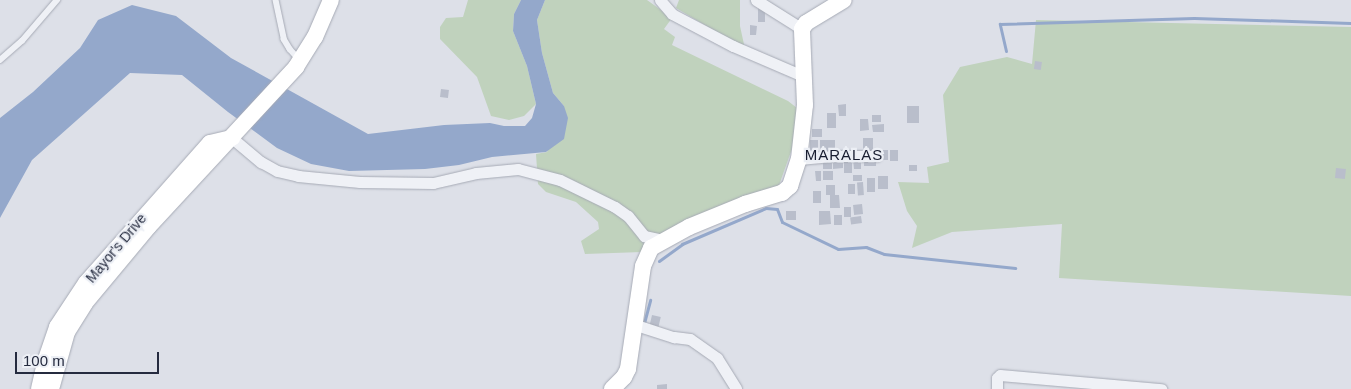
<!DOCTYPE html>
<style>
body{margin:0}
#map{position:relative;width:1351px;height:389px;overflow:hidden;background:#dde0e8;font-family:Helvetica,sans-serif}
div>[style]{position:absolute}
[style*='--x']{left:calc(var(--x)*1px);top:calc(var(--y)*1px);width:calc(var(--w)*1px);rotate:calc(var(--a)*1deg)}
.green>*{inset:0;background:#c0d2bd}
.water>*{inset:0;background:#94a8cb}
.stream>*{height:3px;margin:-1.5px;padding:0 1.5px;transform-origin:1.5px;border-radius:1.5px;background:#94a8cb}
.building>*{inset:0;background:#b9becb;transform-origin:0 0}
.roads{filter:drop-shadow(0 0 1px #a6aab5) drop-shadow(0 0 1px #a6aab5)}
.lane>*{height:5.5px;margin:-2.75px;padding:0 2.75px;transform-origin:2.75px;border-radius:2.75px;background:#eff1f6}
.street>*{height:11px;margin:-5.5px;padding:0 5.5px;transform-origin:5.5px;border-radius:5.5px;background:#eff1f6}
.secondary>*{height:16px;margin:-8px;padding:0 8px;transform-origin:8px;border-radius:8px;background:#fff}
span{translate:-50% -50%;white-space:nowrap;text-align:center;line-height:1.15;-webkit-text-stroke:4.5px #eceff5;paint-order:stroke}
.street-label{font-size:14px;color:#252b3f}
.neighbourhood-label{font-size:15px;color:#181d30;letter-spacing:1px}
.scale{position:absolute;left:15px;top:352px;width:144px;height:22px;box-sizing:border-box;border:2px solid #252b3f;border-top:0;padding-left:6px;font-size:15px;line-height:18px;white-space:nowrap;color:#252b3f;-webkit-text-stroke:4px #eceff5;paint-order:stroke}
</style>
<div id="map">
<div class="green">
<i style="clip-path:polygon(468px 0,521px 0,514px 14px,513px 31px,527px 66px,536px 104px,524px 116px,509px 120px,491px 116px,477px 77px,440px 39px,440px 27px,446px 18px,463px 17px)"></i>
<i style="clip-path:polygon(545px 0,647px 0,672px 18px,664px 29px,675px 37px,672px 45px,788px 101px,797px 108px,793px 146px,778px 188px,642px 252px,585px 254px,581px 241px,599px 229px,598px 222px,576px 202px,546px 192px,538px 184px,536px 154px,547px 152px,564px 106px,553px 93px,542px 53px,537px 20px)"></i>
<i style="clip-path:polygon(679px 0,740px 0,740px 26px,745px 49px,676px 8px)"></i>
<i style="clip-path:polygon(1036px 20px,1351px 27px,1351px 296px,1059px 278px,1062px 224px,952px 232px,912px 248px,917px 226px,907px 211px,898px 182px,929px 183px,927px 167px,949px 162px,943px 95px,960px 67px,1007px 57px,1032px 64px)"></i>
</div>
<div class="water">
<i style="clip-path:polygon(521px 0,545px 0,537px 20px,542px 53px,553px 93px,564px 106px,568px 118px,564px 139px,546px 152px,492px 157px,459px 165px,425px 169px,349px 171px,311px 164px,277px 148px,228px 112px,182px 75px,130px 73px,32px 160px,0 218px,0 118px,33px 92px,80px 48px,98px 20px,132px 5px,176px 16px,231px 58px,368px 134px,444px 125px,490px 123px,504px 126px,525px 126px,532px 118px,536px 104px,527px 66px,513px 31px,514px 14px)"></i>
</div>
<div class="stream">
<i style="--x:1006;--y:51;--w:28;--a:-103"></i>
<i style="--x:1000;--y:24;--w:194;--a:-1.8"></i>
<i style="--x:1194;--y:18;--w:157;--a:1.8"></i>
<i style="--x:659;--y:261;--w:29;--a:-36"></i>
<i style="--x:682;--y:244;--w:91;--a:-23.2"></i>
<i style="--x:766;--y:208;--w:11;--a:5"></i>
<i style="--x:777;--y:209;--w:14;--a:69"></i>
<i style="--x:782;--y:222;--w:62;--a:25.7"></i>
<i style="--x:838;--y:249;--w:28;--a:-4"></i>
<i style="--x:866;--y:247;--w:19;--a:21"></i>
<i style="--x:884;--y:254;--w:132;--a:6.1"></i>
<i style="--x:644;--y:323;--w:24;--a:-75"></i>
</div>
<div class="building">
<i style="left:758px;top:7px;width:7px;height:15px"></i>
<i style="clip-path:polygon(750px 25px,757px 26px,756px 35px,750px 35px)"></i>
<i style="left:1035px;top:61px;width:7px;height:8px;rotate:8deg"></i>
<i style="left:441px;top:89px;width:8px;height:8px;rotate:7deg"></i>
<i style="clip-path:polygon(846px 104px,846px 116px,839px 116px,838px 105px)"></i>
<i style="left:907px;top:106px;width:12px;height:17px"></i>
<i style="left:827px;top:113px;width:9px;height:15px"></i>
<i style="left:872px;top:115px;width:9px;height:7px"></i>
<i style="clip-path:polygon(860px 119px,868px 119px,869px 130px,860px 131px)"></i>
<i style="clip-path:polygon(884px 124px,884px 132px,873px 132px,872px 125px)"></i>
<i style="left:812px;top:129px;width:10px;height:8px"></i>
<i style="left:873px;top:138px;width:15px;height:10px;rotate:90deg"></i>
<i style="left:810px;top:140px;width:8px;height:11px"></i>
<i style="left:835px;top:140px;width:12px;height:15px;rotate:90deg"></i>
<i style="left:881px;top:150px;width:7px;height:10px"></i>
<i style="left:890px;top:150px;width:8px;height:11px"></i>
<i style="left:876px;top:157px;width:9px;height:12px;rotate:90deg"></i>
<i style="left:823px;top:158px;width:9px;height:11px"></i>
<i style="clip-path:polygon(861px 158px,861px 169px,854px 169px,853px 159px)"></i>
<i style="left:844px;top:161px;width:8px;height:12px"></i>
<i style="clip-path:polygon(833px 163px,843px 163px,843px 168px,833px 169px)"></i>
<i style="left:909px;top:165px;width:8px;height:6px"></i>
<i style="left:1336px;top:168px;width:10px;height:10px;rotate:6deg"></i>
<i style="clip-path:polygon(815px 171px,821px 171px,821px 181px,816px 181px)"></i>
<i style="left:833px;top:171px;width:9px;height:10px;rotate:90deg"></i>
<i style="left:853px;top:175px;width:9px;height:6px"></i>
<i style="left:878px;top:176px;width:10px;height:13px"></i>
<i style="left:867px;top:178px;width:8px;height:14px"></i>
<i style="left:863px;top:182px;width:13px;height:6px;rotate:86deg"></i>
<i style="left:848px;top:184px;width:7px;height:10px"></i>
<i style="clip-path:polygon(826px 185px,835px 185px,835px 195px,839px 195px,840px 208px,830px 208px,830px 195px,826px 195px)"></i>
<i style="left:813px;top:191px;width:8px;height:12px"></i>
<i style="left:862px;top:204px;width:10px;height:9px;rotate:84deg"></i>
<i style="left:844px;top:207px;width:7px;height:10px"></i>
<i style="left:786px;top:211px;width:10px;height:9px"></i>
<i style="clip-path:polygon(819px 211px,830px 211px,831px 224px,819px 225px)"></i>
<i style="left:834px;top:215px;width:8px;height:10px"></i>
<i style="left:861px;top:216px;width:7px;height:11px;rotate:82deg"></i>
<i style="left:652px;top:315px;width:9px;height:10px;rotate:13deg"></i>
<i style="clip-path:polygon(667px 384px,667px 389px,657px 389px,657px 385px)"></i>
</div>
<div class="roads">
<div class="lane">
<i style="--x:276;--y:0;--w:40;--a:78"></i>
<i style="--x:284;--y:39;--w:12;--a:59"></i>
<i style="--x:290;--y:49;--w:13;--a:48"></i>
<i style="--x:0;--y:60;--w:29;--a:-41"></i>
<i style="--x:22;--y:41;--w:54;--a:-49.5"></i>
</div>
<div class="street">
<i style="--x:660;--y:0;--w:18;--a:49"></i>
<i style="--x:672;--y:14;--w:69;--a:27.7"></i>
<i style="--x:733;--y:46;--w:76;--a:23.2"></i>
<i style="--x:756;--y:0;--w:54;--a:32.2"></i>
<i style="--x:232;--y:138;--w:38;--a:40"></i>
<i style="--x:261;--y:162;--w:18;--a:29"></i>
<i style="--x:277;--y:171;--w:22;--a:13"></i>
<i style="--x:298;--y:176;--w:62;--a:5.5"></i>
<i style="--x:360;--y:182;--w:73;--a:0.8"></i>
<i style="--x:433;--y:183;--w:44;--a:-13.1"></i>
<i style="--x:476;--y:173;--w:42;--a:-5.4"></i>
<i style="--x:518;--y:169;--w:43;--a:14.7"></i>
<i style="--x:560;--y:180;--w:61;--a:26.1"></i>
<i style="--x:615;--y:207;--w:16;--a:35"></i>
<i style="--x:628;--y:216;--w:26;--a:51"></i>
<i style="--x:644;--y:236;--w:19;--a:12"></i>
<i style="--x:799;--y:159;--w:33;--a:-5"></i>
<i style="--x:832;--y:156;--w:44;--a:0"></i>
<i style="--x:636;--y:325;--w:40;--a:18"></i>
<i style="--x:674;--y:337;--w:16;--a:7"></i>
<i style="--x:690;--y:339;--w:33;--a:35"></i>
<i style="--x:717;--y:358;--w:36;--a:58"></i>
<i style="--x:997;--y:389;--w:11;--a:-90"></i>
<i style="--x:997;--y:378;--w:4;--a:-45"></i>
<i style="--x:1000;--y:375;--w:162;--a:5"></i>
</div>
<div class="secondary">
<i style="--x:39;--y:389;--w:28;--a:-77"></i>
<i style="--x:45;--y:362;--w:37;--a:-71"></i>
<i style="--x:57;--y:327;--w:53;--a:-56.6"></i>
<i style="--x:86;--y:283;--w:187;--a:-48.5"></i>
<i style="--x:210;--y:143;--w:23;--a:-13"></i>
<i style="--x:51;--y:389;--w:59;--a:-74.3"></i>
<i style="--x:67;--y:332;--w:34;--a:-58"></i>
<i style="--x:85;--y:303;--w:100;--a:-50.3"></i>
<i style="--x:149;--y:226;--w:217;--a:-47.2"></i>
<i style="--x:296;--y:67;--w:36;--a:-58"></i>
<i style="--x:315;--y:37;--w:40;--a:-66.6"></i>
<i style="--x:612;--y:389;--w:17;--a:-45"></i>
<i style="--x:624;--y:377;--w:9;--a:-63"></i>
<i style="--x:628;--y:369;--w:104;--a:-81.7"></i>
<i style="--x:643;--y:266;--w:20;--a:-66"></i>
<i style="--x:651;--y:248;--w:43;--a:-28.9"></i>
<i style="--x:689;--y:227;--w:61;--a:-22.3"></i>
<i style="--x:745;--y:204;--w:39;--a:-17"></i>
<i style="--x:782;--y:193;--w:11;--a:-41"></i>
<i style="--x:790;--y:186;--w:28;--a:-72"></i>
<i style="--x:799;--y:159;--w:54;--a:-83.7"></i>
<i style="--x:805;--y:105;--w:76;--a:-92.3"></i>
<i style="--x:802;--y:29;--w:7;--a:-56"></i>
<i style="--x:806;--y:23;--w:44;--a:-31.2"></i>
</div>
</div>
<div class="street-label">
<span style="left:116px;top:248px;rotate:-50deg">Mayor's Drive</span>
</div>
<div class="neighbourhood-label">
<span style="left:844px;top:155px">MARALAS</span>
</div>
<div class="scale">100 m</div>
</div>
